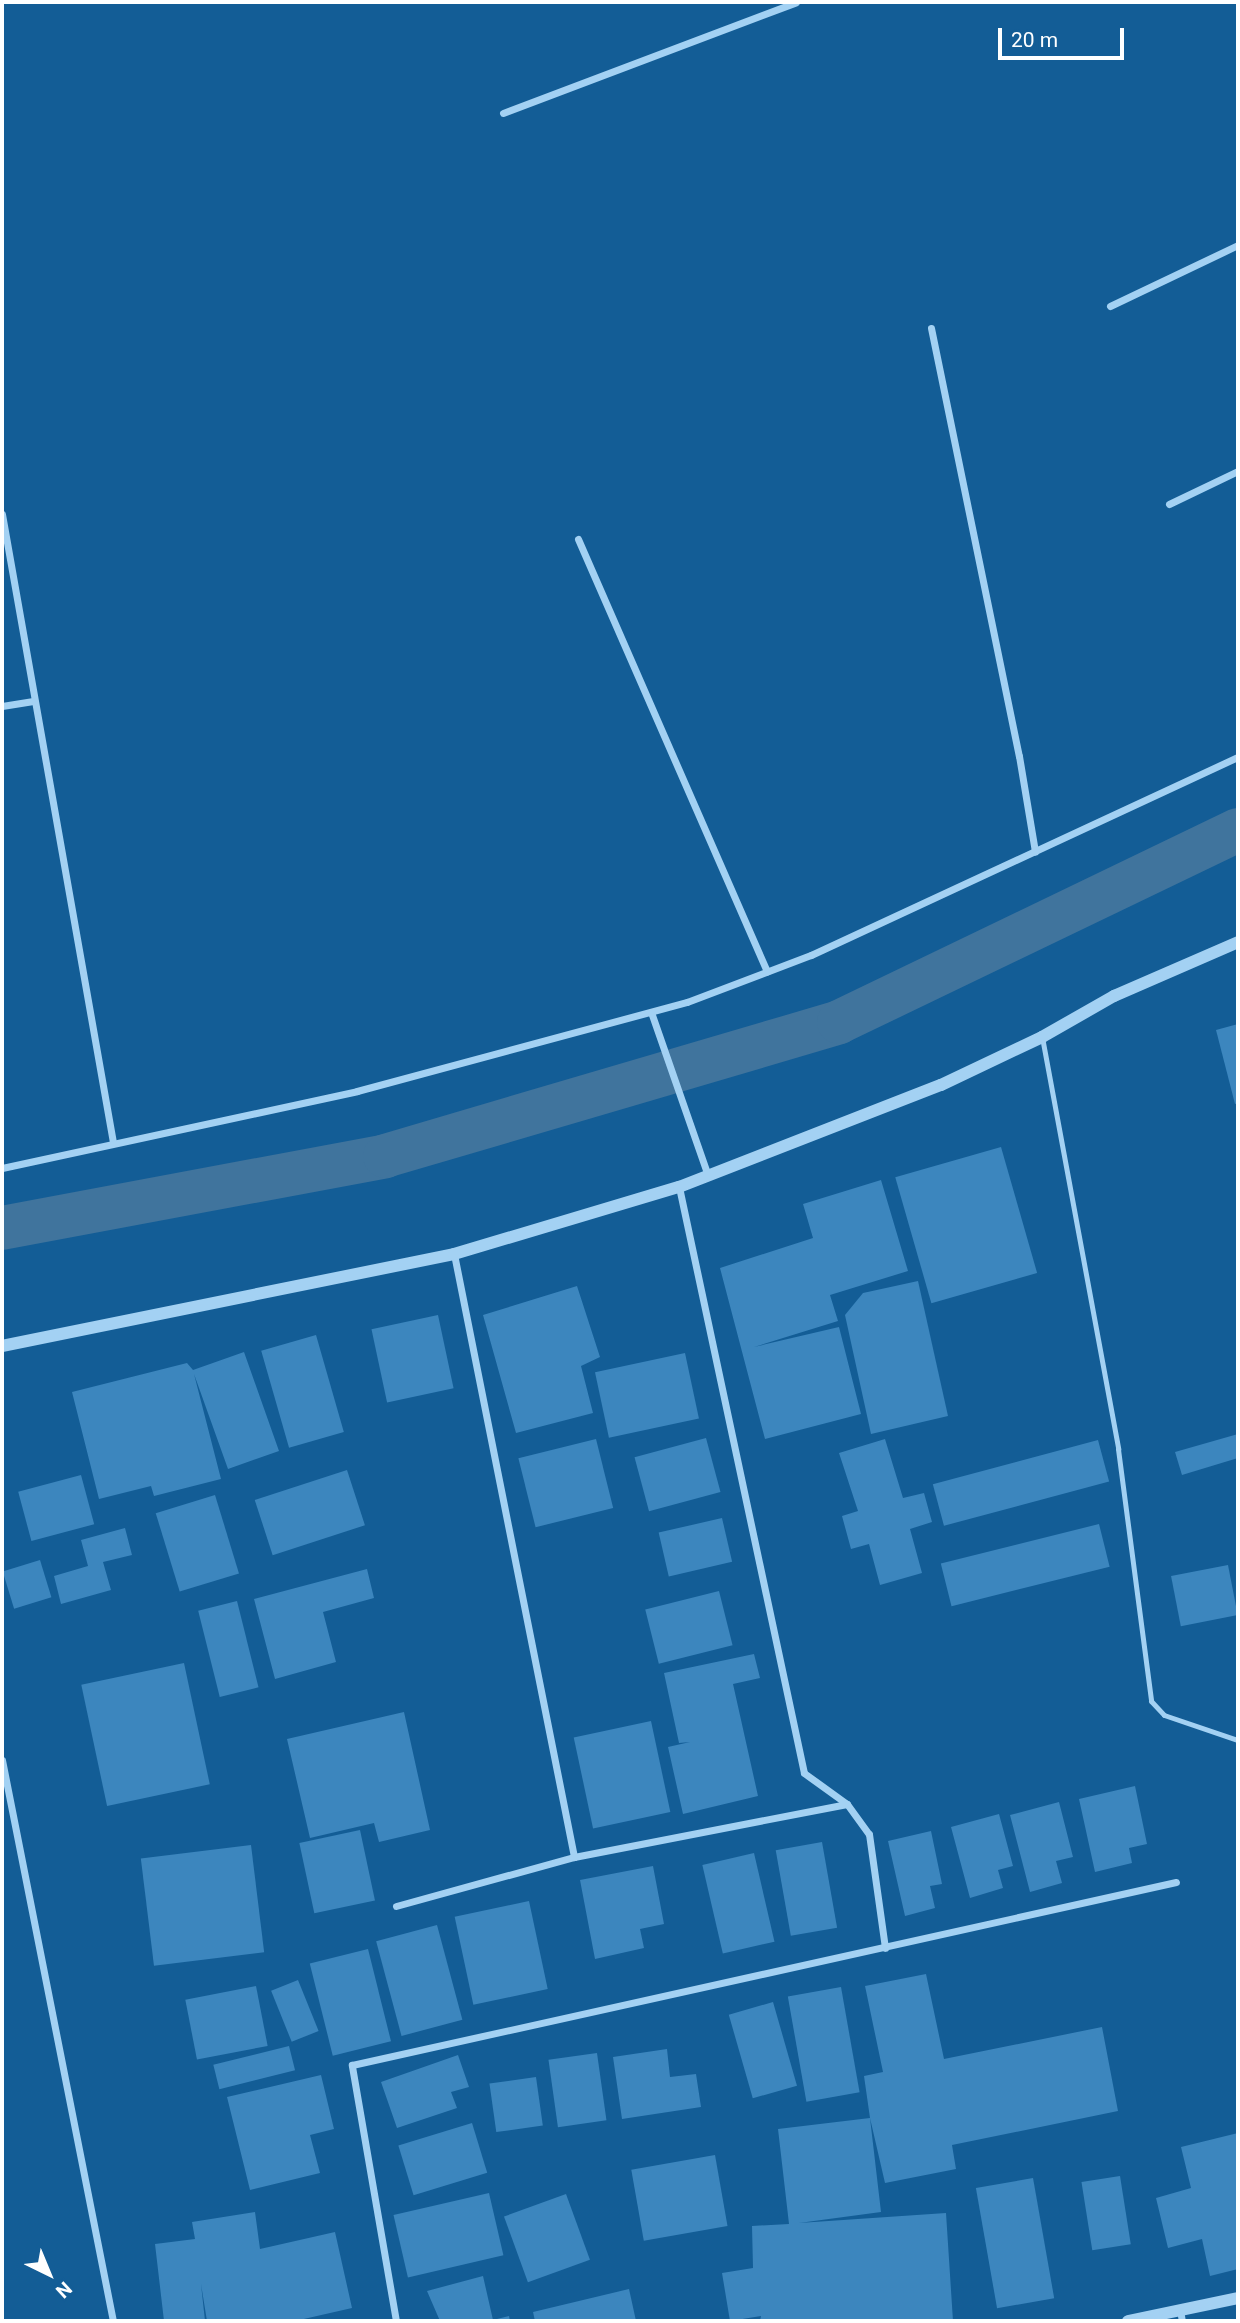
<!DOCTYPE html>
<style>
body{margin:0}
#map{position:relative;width:1240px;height:2323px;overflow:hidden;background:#135d96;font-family:Roboto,sans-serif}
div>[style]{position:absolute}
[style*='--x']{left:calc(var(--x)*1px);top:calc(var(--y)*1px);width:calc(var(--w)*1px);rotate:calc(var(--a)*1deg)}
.canal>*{height:44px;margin:-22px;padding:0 22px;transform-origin:22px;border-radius:22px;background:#40749d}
.building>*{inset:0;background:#3c86be;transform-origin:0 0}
.service>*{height:5px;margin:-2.5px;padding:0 2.5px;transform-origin:2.5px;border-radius:2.5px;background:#a3d1f3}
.minor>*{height:7px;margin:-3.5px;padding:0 3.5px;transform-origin:3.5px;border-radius:3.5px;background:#a3d1f3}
.tertiary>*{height:12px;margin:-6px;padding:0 6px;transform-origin:6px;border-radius:6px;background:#a3d1f3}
span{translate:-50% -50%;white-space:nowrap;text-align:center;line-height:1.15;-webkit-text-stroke:7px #135d96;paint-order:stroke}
.frame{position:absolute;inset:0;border:4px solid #fff;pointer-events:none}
.north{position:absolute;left:14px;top:2239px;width:70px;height:70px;-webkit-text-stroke:5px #135d96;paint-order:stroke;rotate:137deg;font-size:19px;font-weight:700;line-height:28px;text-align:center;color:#fff}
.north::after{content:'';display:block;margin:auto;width:24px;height:32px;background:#fff;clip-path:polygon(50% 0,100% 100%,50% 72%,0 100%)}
.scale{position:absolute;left:998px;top:28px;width:126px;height:32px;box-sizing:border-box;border:4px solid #fff;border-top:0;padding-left:9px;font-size:21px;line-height:24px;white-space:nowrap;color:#fff;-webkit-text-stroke:5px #135d96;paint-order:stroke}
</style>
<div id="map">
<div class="canal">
<i style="--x:2;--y:1228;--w:390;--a:-10.6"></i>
<i style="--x:385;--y:1156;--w:473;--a:-16.4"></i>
<i style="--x:839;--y:1022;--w:443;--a:-25.7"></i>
</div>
<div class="building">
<i style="clip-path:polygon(1238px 1024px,1238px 1103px,1235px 1104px,1216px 1030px)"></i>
<i style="left:1001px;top:1147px;width:131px;height:110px;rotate:74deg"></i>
<i style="clip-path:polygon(881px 1180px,908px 1271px,830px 1295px,838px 1321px,754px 1347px,839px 1327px,861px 1414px,765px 1439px,720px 1268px,813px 1238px,803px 1204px)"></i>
<i style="clip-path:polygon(918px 1281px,948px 1416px,871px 1434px,845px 1315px,863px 1293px)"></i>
<i style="clip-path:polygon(577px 1286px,600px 1357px,581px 1366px,593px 1413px,516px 1433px,483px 1315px)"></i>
<i style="left:438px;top:1315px;width:75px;height:68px;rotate:78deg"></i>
<i style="left:316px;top:1335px;width:101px;height:57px;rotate:74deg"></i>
<i style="clip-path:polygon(244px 1352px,279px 1451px,228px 1469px,194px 1374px,221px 1479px,154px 1496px,151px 1486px,99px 1499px,72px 1392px,187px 1363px,193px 1370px)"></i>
<i style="left:685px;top:1353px;width:67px;height:92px;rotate:78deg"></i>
<i style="clip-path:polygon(1238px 1434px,1238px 1458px,1182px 1475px,1175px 1452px)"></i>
<i style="left:706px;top:1438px;width:56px;height:74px;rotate:75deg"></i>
<i style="left:596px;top:1439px;width:71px;height:80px;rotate:76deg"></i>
<i style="clip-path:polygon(885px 1439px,903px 1498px,924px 1493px,932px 1522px,910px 1529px,922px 1573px,880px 1585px,869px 1544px,851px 1549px,842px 1516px,858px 1511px,839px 1453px)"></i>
<i style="left:1098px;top:1440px;width:43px;height:171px;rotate:75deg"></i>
<i style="left:347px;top:1470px;width:58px;height:97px;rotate:72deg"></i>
<i style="left:81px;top:1475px;width:51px;height:65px;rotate:75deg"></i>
<i style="left:215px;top:1495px;width:82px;height:62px;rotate:73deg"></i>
<i style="left:722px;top:1518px;width:45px;height:65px;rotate:77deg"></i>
<i style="left:1099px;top:1524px;width:44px;height:163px;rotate:76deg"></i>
<i style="clip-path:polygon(125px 1528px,132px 1555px,103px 1562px,111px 1590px,61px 1604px,54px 1576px,88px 1566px,81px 1540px)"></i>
<i style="left:40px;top:1560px;width:39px;height:39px;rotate:73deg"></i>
<i style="left:1228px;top:1565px;width:51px;height:58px;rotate:79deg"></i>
<i style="clip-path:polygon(367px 1569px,374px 1598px,323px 1612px,336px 1662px,275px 1679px,254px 1599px)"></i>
<i style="left:719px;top:1591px;width:56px;height:76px;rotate:76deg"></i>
<i style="left:237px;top:1601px;width:89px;height:40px;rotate:76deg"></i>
<i style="clip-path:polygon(754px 1654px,760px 1678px,733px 1684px,758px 1796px,683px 1814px,668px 1747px,690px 1742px,679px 1743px,664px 1673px)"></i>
<i style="left:184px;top:1663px;width:124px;height:105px;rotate:78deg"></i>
<i style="clip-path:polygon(404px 1712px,430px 1830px,379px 1842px,374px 1823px,310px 1838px,287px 1739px)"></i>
<i style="left:651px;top:1721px;width:93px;height:79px;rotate:78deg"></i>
<i style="clip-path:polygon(1135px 1786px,1147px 1844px,1129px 1848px,1132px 1863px,1095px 1872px,1079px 1799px)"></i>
<i style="clip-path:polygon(1059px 1802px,1073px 1857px,1056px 1861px,1062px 1883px,1030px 1892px,1010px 1815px)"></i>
<i style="clip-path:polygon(999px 1814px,1013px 1866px,998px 1870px,1003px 1888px,970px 1898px,951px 1827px)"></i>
<i style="left:360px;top:1830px;width:72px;height:62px;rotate:78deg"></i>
<i style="clip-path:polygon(931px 1831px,942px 1884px,930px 1886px,935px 1908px,905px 1916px,888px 1841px)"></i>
<i style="left:822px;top:1842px;width:87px;height:47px;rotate:80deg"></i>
<i style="left:251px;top:1845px;width:108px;height:111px;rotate:83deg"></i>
<i style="left:754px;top:1853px;width:91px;height:53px;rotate:77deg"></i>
<i style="clip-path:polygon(653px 1866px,664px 1924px,640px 1929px,644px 1948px,595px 1959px,580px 1880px)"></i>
<i style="left:529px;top:1901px;width:90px;height:76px;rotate:78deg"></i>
<i style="left:437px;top:1925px;width:98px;height:63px;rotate:75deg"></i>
<i style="left:368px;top:1949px;width:95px;height:60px;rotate:76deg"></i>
<i style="clip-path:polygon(926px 1974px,944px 2059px,1102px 2027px,1118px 2111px,952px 2145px,956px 2169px,885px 2183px,870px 2118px,881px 2212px,799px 2223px,946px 2213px,953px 2321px,760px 2321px,761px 2316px,730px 2321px,722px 2273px,753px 2268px,752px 2226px,789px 2224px,778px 2129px,870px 2118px,864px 2076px,883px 2072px,865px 1986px)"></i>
<i style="left:298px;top:1980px;width:55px;height:29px;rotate:68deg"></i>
<i style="left:256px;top:1986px;width:61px;height:72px;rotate:79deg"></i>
<i style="left:841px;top:1987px;width:107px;height:54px;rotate:80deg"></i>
<i style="left:773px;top:2002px;width:87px;height:46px;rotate:74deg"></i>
<i style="left:289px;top:2046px;width:25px;height:78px;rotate:76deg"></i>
<i style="clip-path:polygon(667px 2049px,670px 2077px,696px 2074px,701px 2107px,622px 2119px,613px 2057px)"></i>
<i style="left:597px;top:2053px;width:68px;height:49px;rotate:82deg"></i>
<i style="clip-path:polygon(458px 2055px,469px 2087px,451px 2092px,457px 2108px,397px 2128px,381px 2082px)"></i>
<i style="clip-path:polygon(321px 2075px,334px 2129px,310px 2135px,320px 2173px,250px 2190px,227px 2097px)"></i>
<i style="left:536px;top:2077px;width:49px;height:47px;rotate:82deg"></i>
<i style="left:472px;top:2123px;width:52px;height:77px;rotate:73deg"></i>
<i style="clip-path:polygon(1238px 2133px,1238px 2269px,1210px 2276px,1202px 2239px,1168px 2248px,1156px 2198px,1191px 2188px,1181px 2147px)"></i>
<i style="left:715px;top:2155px;width:72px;height:85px;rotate:80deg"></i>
<i style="left:1120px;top:2176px;width:69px;height:39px;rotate:81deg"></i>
<i style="left:1033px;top:2178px;width:122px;height:58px;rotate:80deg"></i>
<i style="left:489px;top:2193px;width:64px;height:98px;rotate:77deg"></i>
<i style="left:566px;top:2194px;width:70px;height:66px;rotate:70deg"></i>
<i style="clip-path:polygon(255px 2212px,260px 2249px,335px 2232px,352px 2308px,295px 2321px,207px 2321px,201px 2284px,205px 2321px,164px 2321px,155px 2244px,195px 2239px,192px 2222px)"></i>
<i style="clip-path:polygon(483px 2276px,493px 2320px,509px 2316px,510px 2321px,440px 2321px,427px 2291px)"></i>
<i style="clip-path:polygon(629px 2289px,636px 2321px,535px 2321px,533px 2312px)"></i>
</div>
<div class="service">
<i style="--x:1042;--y:1037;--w:419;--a:79.5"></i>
<i style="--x:1118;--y:1449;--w:254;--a:82.5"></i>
<i style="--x:1151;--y:1701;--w:19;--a:47"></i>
<i style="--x:1164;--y:1715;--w:78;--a:18.7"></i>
</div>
<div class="minor">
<i style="--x:503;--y:113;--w:313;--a:-20.7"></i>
<i style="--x:1110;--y:306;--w:142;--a:-25.5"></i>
<i style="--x:931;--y:328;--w:437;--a:78.4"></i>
<i style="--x:1019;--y:756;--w:97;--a:80.5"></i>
<i style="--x:1169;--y:504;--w:76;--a:-25.6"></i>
<i style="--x:2;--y:514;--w:638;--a:79.98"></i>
<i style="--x:578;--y:539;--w:472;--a:66.4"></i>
<i style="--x:2;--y:706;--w:30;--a:-9"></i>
<i style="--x:651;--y:1012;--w:174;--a:70.8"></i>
<i style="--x:2;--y:1168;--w:363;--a:-12.2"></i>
<i style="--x:357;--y:1091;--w:342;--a:-15.1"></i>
<i style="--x:687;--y:1002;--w:133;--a:-20.8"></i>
<i style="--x:811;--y:955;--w:471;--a:-24.9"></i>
<i style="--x:679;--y:1187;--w:599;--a:77.96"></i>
<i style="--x:804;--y:1773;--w:53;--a:35.8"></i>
<i style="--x:847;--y:1804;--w:37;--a:54"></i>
<i style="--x:869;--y:1834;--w:115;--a:82"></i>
<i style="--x:454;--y:1254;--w:615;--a:78.74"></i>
<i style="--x:2;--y:1760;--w:572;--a:78.81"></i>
<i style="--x:396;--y:1906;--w:185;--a:-15.4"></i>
<i style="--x:574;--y:1857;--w:278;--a:-11"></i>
<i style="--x:1180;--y:2310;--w:11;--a:80"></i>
<i style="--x:396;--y:2321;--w:260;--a:-99.8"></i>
<i style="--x:352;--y:2065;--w:844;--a:-12.52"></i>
</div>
<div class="tertiary">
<i style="--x:2;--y:1346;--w:461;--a:-11.5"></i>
<i style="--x:454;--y:1254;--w:235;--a:-16.6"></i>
<i style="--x:679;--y:1187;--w:281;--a:-21.3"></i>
<i style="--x:941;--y:1085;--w:112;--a:-25.4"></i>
<i style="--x:1042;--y:1037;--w:83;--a:-29.7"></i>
<i style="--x:1114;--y:996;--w:135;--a:-23.5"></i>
<i style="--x:1128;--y:2321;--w:112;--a:-11.8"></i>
</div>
<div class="frame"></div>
<div class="north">N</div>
<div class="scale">20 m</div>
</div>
